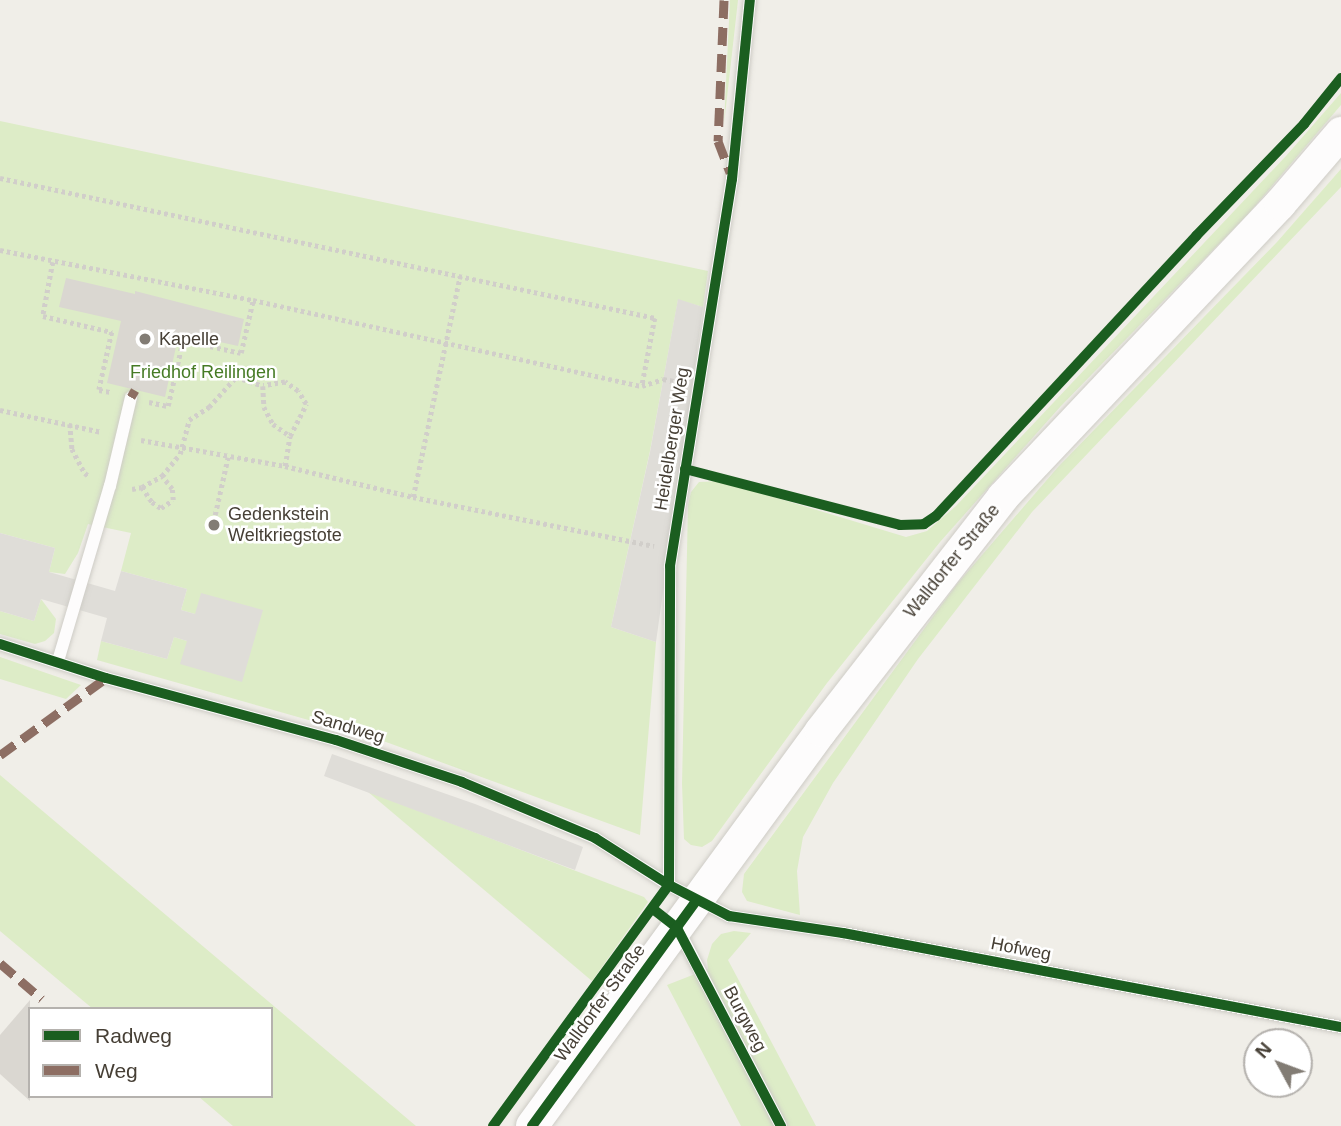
<!DOCTYPE html>
<meta charset="utf-8">
<style>
body{margin:0}
#map{position:relative;width:1341px;height:1126px;overflow:hidden;background:#f0eee8;font-family:Arial,sans-serif}
div>[style]{position:absolute}
[style*='--x']{left:calc(var(--x)*1px);top:calc(var(--y)*1px);width:calc(var(--w)*1px);rotate:calc(var(--a)*1deg)}
.green>*{inset:0;background:#ddecc7}
.parking>*{inset:0;background:#dfddd8}
.building>*{inset:0;background:#dad7d1}
.path>*{height:4.5px;margin-top:-2.25px;transform-origin:0;background:repeating-linear-gradient(90deg,#d1ceca 0 3.5px,transparent 0 7px)}
.roads{filter:drop-shadow(0 0 2px #ceccc6) drop-shadow(0 0 2px #ceccc6)}
.service>*{height:12px;margin:-6px;padding:0 6px;transform-origin:6px;border-radius:6px;background:#fdfcfc}
.tertiary>*{height:32px;margin:-16px;padding:0 16px;transform-origin:16px;border-radius:16px;background:#fdfcfc}
.quiet>*{height:9px;margin-top:-4.5px;transform-origin:0;background:repeating-linear-gradient(90deg,#8d6e63 0 18px,transparent 0 27px)}
.cycleway>*{height:10px;margin:-5px;padding:0 5px;transform-origin:5px;border-radius:5px;background:#1b5e20}
.dots>*{width:19px;height:19px;translate:-50% -50%;box-sizing:border-box;border:4px solid #fff;border-radius:50%}
span{translate:-50% -50%;white-space:nowrap;text-align:center;line-height:1.15;-webkit-text-stroke:5px #fff;paint-order:stroke}
.poi-label{font-size:18px;color:#463f35}
.left{translate:0 -50%;text-align:left}
.park-label{font-size:18px;color:#467b25}
.street-label{font-size:18px;color:#463f35}
.legend{position:absolute;left:28px;top:1007px;width:245px;height:91px;box-sizing:border-box;background:#fff;border:2px solid #b5b2ae;margin:0;padding:9px 12px;list-style:none;font-size:21px;color:#463f35}
.legend li{display:flex;align-items:center;gap:14px;height:35px}
.legend b{width:35px;border:2px solid #b5b2ae}
.north{position:absolute;left:1243px;top:1028px;width:70px;height:70px;box-sizing:border-box;background:#fff;border:2px solid #b5b2ae;border-radius:50%;rotate:311deg;font-size:19px;font-weight:700;line-height:28px;text-align:center;color:#463f35}
.north::after{content:'';display:block;margin:auto;width:24px;height:32px;background:#827c74;clip-path:polygon(50% 0,100% 100%,50% 72%,0 100%)}
</style>
<div id="map">
<div class="green">
<i style="clip-path:polygon(730px 0,738px 0,724px 124px)"></i>
<i style="clip-path:polygon(1341px 93px,1341px 105px,1249px 213px,1060px 407px,940px 542px,827px 683px,712px 841px,702px 847px,691px 845px,684px 839px,682px 784px,688px 505px,691px 492px,699px 482px,721px 481px,906px 537px,927px 531px,956px 506px,1286px 156px)"></i>
<i style="clip-path:polygon(0 121px,708px 271px,703px 307px,678px 300px,650px 451px,611px 627px,656px 642px,640px 835px,386px 742px,97px 660px,101px 641px,167px 659px,174px 637px,187px 641px,180px 664px,201px 593px,195px 614px,181px 610px,187px 589px,121px 571px,131px 533px,88px 524px,78px 553px,65px 574px,49px 572px,55px 548px,0 533px)"></i>
<i style="clip-path:polygon(1341px 169px,1341px 187px,1032px 512px,918px 659px,833px 783px,803px 837px,797px 871px,800px 915px,747px 901px,742px 892px,744px 874px,957px 584px,1058px 467px,1277px 242px)"></i>
<i style="clip-path:polygon(41px 599px,56px 619px,54px 633px,45px 641px,35px 644px,0 634px,0 611px,34px 621px)"></i>
<i style="clip-path:polygon(0 657px,81px 685px,66px 699px,0 679px)"></i>
<i style="clip-path:polygon(0 775px,416px 1126px,233px 1126px,198px 1096px,271px 1096px,271px 1009px,93px 1009px,0 931px)"></i>
<i style="clip-path:polygon(367px 791px,644px 897px,648px 902px,592px 981px)"></i>
<i style="clip-path:polygon(734px 931px,751px 933px,728px 960px,816px 1126px,741px 1126px,667px 985px,708px 969px,707px 960px,712px 944px,721px 934px)"></i>
</div>
<div class="parking">
<i style="clip-path:polygon(678px 299px,703px 307px,656px 642px,611px 627px,650px 452px)"></i>
<i style="clip-path:polygon(0 533px,55px 548px,49px 572px,115px 591px,121px 571px,187px 589px,181px 610px,195px 614px,201px 593px,263px 610px,242px 682px,180px 664px,187px 641px,174px 637px,167px 659px,101px 641px,107px 618px,41px 599px,34px 621px,0 611px)"></i>
<i style="clip-path:polygon(332px 754px,475px 804px,583px 847px,575px 870px,324px 776px)"></i>
</div>
<div class="building">
<i style="clip-path:polygon(66px 278px,135px 294px,135px 291px,244px 319px,238px 346px,179px 333px,165px 397px,107px 383px,121px 321px,59px 307px)"></i>
<i style="clip-path:polygon(30px 1000px,30px 1101px,0 1074px,0 1035px)"></i>
</div>
<div class="path">
<i style="--x:0;--y:178;--w:670;--a:12.06"></i>
<i style="--x:655;--y:318;--w:69;--a:100.8"></i>
<i style="--x:0;--y:250;--w:258;--a:11.2"></i>
<i style="--x:253;--y:300;--w:398;--a:12.5"></i>
<i style="--x:642;--y:386;--w:22;--a:-18"></i>
<i style="--x:663;--y:379;--w:17;--a:10"></i>
<i style="--x:53;--y:262;--w:55;--a:100.5"></i>
<i style="--x:43;--y:316;--w:71;--a:13.1"></i>
<i style="--x:112;--y:332;--w:59;--a:102.6"></i>
<i style="--x:99;--y:390;--w:11;--a:10"></i>
<i style="--x:149;--y:402;--w:19;--a:12"></i>
<i style="--x:168;--y:406;--w:68;--a:-77.2"></i>
<i style="--x:183;--y:340;--w:59;--a:12.6"></i>
<i style="--x:241;--y:353;--w:54;--a:-77.2"></i>
<i style="--x:0;--y:410;--w:104;--a:12.2"></i>
<i style="--x:70;--y:424;--w:25;--a:85"></i>
<i style="--x:72;--y:449;--w:27;--a:62"></i>
<i style="--x:85;--y:473;--w:6;--a:39"></i>
<i style="--x:141;--y:440;--w:146;--a:10.2"></i>
<i style="--x:285;--y:466;--w:132;--a:13.6"></i>
<i style="--x:413;--y:497;--w:246;--a:11.5"></i>
<i style="--x:285;--y:466;--w:30;--a:-81"></i>
<i style="--x:142;--y:487;--w:18;--a:56"></i>
<i style="--x:152;--y:502;--w:11;--a:34"></i>
<i style="--x:161;--y:508;--w:14;--a:-34"></i>
<i style="--x:173;--y:500;--w:11;--a:-95"></i>
<i style="--x:172;--y:489;--w:16;--a:-128"></i>
<i style="--x:132;--y:489;--w:10;--a:-11"></i>
<i style="--x:142;--y:487;--w:23;--a:-29"></i>
<i style="--x:162;--y:476;--w:28;--a:-51"></i>
<i style="--x:180;--y:454;--w:35;--a:-75"></i>
<i style="--x:189;--y:420;--w:24;--a:-33"></i>
<i style="--x:209;--y:407;--w:40;--a:-48"></i>
<i style="--x:236;--y:377;--w:28;--a:18"></i>
<i style="--x:263;--y:386;--w:21;--a:87"></i>
<i style="--x:264;--y:407;--w:19;--a:62"></i>
<i style="--x:273;--y:424;--w:21;--a:35"></i>
<i style="--x:290;--y:436;--w:36;--a:-63"></i>
<i style="--x:306;--y:404;--w:15;--a:-122"></i>
<i style="--x:298;--y:391;--w:16;--a:-145"></i>
<i style="--x:285;--y:382;--w:22;--a:170"></i>
<i style="--x:413;--y:497;--w:226;--a:-78"></i>
<i style="--x:215;--y:515;--w:59;--a:-77.4"></i>
</div>
<div class="roads">
<div class="service">
<i style="--x:0;--y:644;--w:111;--a:17.8"></i>
<i style="--x:106;--y:678;--w:238;--a:15.1"></i>
<i style="--x:336;--y:740;--w:133;--a:18.4"></i>
<i style="--x:462;--y:782;--w:144;--a:22.8"></i>
<i style="--x:595;--y:838;--w:88;--a:32.4"></i>
<i style="--x:669;--y:885;--w:68;--a:27.3"></i>
<i style="--x:729;--y:916;--w:115;--a:8.5"></i>
<i style="--x:843;--y:933;--w:507;--a:10.69"></i>
<i style="--x:58;--y:661;--w:183;--a:-73.5"></i>
<i style="--x:110;--y:486;--w:91;--a:-76.7"></i>
<i style="--x:669;--y:885;--w:319;--a:-89.8"></i>
<i style="--x:670;--y:566;--w:392;--a:-80.9"></i>
<i style="--x:732;--y:179;--w:180;--a:-84.3"></i>
<i style="--x:679;--y:931;--w:220;--a:62.4"></i>
</div>
<div class="tertiary">
<i style="--x:532;--y:1126;--w:489;--a:-53.8"></i>
<i style="--x:821;--y:731;--w:296;--a:-52.1"></i>
<i style="--x:1003;--y:497;--w:403;--a:-46.6"></i>
<i style="--x:1280;--y:204;--w:94;--a:-49.3"></i>
</div>
</div>
<div class="quiet">
<i style="--x:724;--y:0;--w:141;--a:92.4"></i>
<i style="--x:718;--y:141;--w:34;--a:69"></i>
<i style="--x:131;--y:397;--w:8;--a:-60"></i>
<i style="--x:0;--y:755;--w:131;--a:-36"></i>
<i style="--x:0;--y:963;--w:55;--a:40.6"></i>
</div>
<div class="cycleway">
<i style="--x:685;--y:469;--w:222;--a:14.6"></i>
<i style="--x:900;--y:525;--w:24;--a:-2"></i>
<i style="--x:924;--y:524;--w:14;--a:-34"></i>
<i style="--x:936;--y:516;--w:382;--a:-47.1"></i>
<i style="--x:1196;--y:236;--w:156;--a:-46"></i>
<i style="--x:1304;--y:124;--w:59;--a:-51.2"></i>
<i style="--x:0;--y:644;--w:111;--a:17.8"></i>
<i style="--x:106;--y:678;--w:238;--a:15.1"></i>
<i style="--x:336;--y:740;--w:133;--a:18.4"></i>
<i style="--x:462;--y:782;--w:144;--a:22.8"></i>
<i style="--x:595;--y:838;--w:88;--a:32.4"></i>
<i style="--x:669;--y:885;--w:68;--a:27.3"></i>
<i style="--x:729;--y:916;--w:115;--a:8.5"></i>
<i style="--x:843;--y:933;--w:507;--a:10.69"></i>
<i style="--x:669;--y:885;--w:319;--a:-89.8"></i>
<i style="--x:670;--y:566;--w:392;--a:-80.9"></i>
<i style="--x:732;--y:179;--w:180;--a:-84.3"></i>
<i style="--x:653;--y:909;--w:31;--a:38"></i>
<i style="--x:677;--y:928;--w:224;--a:62.3"></i>
<i style="--x:493;--y:1126;--w:298;--a:-53.9"></i>
<i style="--x:532;--y:1126;--w:278;--a:-53.9"></i>
</div>
<div class="dots">
<i style="left:145px;top:339px;background:#827c74"></i>
<i style="left:214px;top:525px;background:#827c74"></i>
</div>
<div class="poi-label">
<span class="left" style="left:159px;top:339px">Kapelle</span>
<span class="left" style="left:228px;top:525px">Gedenkstein<br>Weltkriegstote</span>
</div>
<div class="park-label">
<span style="left:203px;top:372px">Friedhof Reilingen</span>
</div>
<div class="street-label">
<span style="left:672px;top:439px;rotate:-81deg">Heidelberger Weg</span>
<span style="left:952px;top:561px;rotate:-51deg">Walldorfer Straße</span>
<span style="left:348px;top:727px;rotate:17deg">Sandweg</span>
<span style="left:1021px;top:949px;rotate:11deg">Hofweg</span>
<span style="left:600px;top:1003px;rotate:-54deg">Walldorfer Straße</span>
<span style="left:745px;top:1019px;rotate:62deg">Burgweg</span>
</div>
<ul class="legend">
<li><b style="height:9px;background:#1b5e20"></b>Radweg</li>
<li><b style="height:9px;background:#8d6e63"></b>Weg</li>
</ul>
<div class="north">N</div>
</div>
